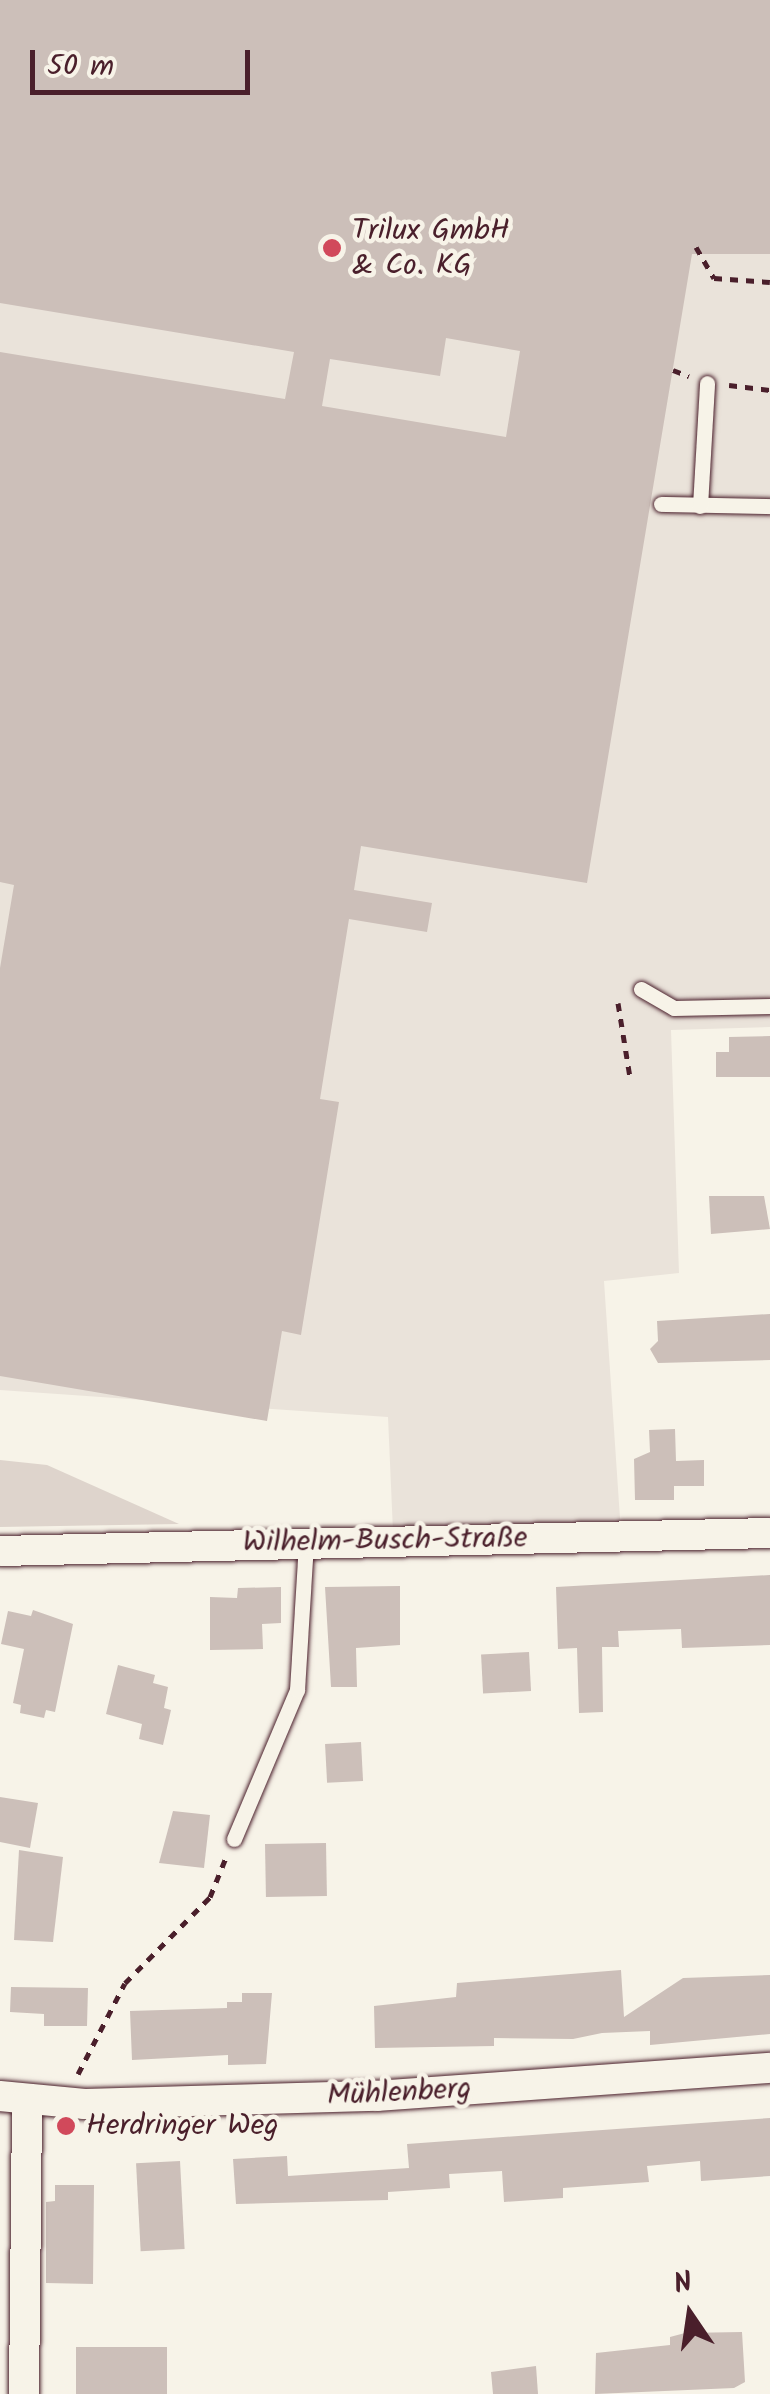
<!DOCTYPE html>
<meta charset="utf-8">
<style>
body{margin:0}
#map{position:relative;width:770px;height:2394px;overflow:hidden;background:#f7f3e8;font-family:Kalam,sans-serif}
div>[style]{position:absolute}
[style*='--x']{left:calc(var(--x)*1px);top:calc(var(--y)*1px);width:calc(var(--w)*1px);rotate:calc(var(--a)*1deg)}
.built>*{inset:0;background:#eae3da}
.green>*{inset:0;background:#ded4cc}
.building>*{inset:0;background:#ccbfb9;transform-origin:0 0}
.path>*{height:5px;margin-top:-2.5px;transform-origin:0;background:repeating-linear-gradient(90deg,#4a1f2b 0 8px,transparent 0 16px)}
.roads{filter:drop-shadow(0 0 2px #4a1f2b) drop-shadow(0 0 2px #4a1f2b)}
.service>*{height:15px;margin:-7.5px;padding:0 7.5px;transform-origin:7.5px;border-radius:7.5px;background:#f7f3e8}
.minor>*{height:30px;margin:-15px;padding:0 15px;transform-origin:15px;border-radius:15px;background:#f7f3e8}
.dots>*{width:28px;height:28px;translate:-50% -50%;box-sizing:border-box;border:5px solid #f7f3e8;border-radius:50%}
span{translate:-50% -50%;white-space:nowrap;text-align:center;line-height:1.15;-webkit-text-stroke:9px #f7f3e8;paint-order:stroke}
.poi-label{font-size:30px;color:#4a1f2b}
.left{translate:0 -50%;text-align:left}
.street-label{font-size:30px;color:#4a1f2b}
.north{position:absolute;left:640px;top:2264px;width:100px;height:100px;-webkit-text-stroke:8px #f7f3e8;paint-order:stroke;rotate:347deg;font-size:28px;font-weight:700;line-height:40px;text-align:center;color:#4a1f2b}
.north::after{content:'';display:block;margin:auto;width:35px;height:45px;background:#4a1f2b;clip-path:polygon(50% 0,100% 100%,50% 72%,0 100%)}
.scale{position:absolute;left:30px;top:50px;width:220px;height:45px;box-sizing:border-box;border:5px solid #4a1f2b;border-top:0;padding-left:12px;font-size:30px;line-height:35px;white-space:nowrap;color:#4a1f2b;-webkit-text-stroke:8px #f7f3e8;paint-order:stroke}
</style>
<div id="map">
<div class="built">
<i style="clip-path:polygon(0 0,770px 0,770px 1027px,671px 1030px,679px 1273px,604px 1281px,621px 1533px,393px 1532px,388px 1417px,0 1390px)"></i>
</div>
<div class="green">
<i style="clip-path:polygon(0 1460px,47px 1465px,179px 1524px,0 1527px)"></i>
</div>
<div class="building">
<i style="clip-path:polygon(evenodd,0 0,770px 0,770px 254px,692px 254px,587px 883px,361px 846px,354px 890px,432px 903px,427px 932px,349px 919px,320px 1099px,339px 1102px,301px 1335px,282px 1331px,267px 1421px,0 1376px,0 968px,14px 885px,0 882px,0 352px,285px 399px,294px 352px,0 303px,0 0,446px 338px,520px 351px,506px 437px,322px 406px,330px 359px,440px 376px,446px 338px)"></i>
<i style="clip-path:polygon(770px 1036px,770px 1077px,716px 1077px,716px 1052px,729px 1052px,729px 1037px)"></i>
<i style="clip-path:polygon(709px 1196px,764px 1196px,770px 1229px,711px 1234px)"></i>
<i style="clip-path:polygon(770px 1314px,770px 1360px,658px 1363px,650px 1349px,658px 1341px,657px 1321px)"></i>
<i style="clip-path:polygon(675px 1429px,676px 1461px,704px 1460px,704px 1486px,674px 1486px,674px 1500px,635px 1500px,634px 1459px,650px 1452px,649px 1430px)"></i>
<i style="clip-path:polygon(770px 1575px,770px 1645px,682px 1648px,681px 1629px,618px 1631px,619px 1647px,602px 1647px,603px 1712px,579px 1713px,577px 1648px,558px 1649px,556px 1587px)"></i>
<i style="clip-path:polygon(400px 1586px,400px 1645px,356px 1648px,357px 1687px,331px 1687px,325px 1587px)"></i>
<i style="clip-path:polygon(281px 1587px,281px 1623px,262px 1624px,263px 1649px,210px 1650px,210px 1597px,237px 1598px,238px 1588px)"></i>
<i style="clip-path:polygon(33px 1610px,73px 1624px,55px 1712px,46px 1710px,44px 1718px,20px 1713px,21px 1705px,13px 1703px,24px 1649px,1px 1644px,8px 1611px,31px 1616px)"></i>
<i style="left:529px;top:1652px;width:39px;height:48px;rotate:87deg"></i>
<i style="clip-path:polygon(118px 1665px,155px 1675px,153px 1683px,168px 1687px,164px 1708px,171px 1710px,163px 1745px,139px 1739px,142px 1724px,106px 1714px)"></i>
<i style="left:361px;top:1742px;width:39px;height:36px;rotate:87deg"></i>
<i style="clip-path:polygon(0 1797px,38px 1803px,30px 1848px,0 1842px)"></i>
<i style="clip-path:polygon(173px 1811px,210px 1815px,204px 1868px,159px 1863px)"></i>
<i style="left:326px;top:1843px;width:53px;height:61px;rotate:89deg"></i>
<i style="clip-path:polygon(19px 1850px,63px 1857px,53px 1942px,14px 1940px)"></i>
<i style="clip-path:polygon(621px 1970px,624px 2017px,683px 1978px,770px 1975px,770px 2034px,650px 2045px,650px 2031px,602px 2033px,573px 2039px,494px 2038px,494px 2046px,375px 2048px,374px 2006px,456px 1997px,457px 1983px)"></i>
<i style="clip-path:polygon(11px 1987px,88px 1988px,87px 2026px,44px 2026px,44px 2014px,10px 2012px)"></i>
<i style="clip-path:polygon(242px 1993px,272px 1993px,266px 2064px,228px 2065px,228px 2055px,132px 2060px,130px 2011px,227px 2008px,227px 2002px,242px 2002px)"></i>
<i style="clip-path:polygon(770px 2118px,770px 2176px,701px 2181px,700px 2161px,647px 2166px,649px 2182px,563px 2188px,563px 2198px,504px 2202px,502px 2171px,449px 2174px,450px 2188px,388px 2192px,388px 2200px,236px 2204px,233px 2159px,287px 2156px,288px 2176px,409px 2168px,407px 2144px)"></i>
<i style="left:180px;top:2161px;width:88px;height:44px;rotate:87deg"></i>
<i style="clip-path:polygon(55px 2185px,94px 2185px,93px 2284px,46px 2283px,46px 2202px,55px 2201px)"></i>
<i style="clip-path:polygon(742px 2332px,745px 2382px,734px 2388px,595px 2394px,596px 2353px,670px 2345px,670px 2337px,685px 2333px)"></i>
<i style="left:76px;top:2347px;width:91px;height:47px"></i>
<i style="clip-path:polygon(536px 2366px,538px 2394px,493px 2394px,491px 2372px)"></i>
</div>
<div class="path">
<i style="--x:696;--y:247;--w:36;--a:60"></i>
<i style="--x:714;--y:278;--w:56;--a:4.1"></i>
<i style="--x:673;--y:370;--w:17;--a:21"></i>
<i style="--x:729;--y:385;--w:41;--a:7"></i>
<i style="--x:618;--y:1003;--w:75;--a:80.8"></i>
<i style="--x:78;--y:2074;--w:102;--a:-62.7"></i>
<i style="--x:125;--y:1983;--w:121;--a:-45.3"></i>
<i style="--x:210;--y:1897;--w:45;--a:-68"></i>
</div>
<div class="roads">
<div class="service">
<i style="--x:661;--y:504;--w:109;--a:1.1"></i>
<i style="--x:700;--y:506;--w:123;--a:-86.7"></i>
<i style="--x:641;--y:989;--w:38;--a:30"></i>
<i style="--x:674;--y:1008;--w:96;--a:-1.2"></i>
<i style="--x:234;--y:1839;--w:162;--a:-67.1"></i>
<i style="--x:297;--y:1690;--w:149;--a:-86.5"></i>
</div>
<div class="minor">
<i style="--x:0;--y:1551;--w:770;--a:-1.34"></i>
<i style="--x:0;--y:2096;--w:85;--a:5.4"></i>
<i style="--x:85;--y:2104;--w:292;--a:-1.6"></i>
<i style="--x:377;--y:2096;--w:394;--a:-4.1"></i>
<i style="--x:24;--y:2394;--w:295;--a:-89.4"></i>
</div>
</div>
<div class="dots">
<i style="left:332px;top:248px;background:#d1495b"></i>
<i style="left:66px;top:2126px;background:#d1495b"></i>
</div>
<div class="poi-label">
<span class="left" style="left:352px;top:248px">Trilux GmbH<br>&amp; Co. KG</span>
<span class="left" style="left:86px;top:2126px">Herdringer Weg</span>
</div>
<div class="street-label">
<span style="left:385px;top:1541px;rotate:-1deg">Wilhelm-Busch-Straße</span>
<span style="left:399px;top:2093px;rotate:-3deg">Mühlenberg</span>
</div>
<div class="north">N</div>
<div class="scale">50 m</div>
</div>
